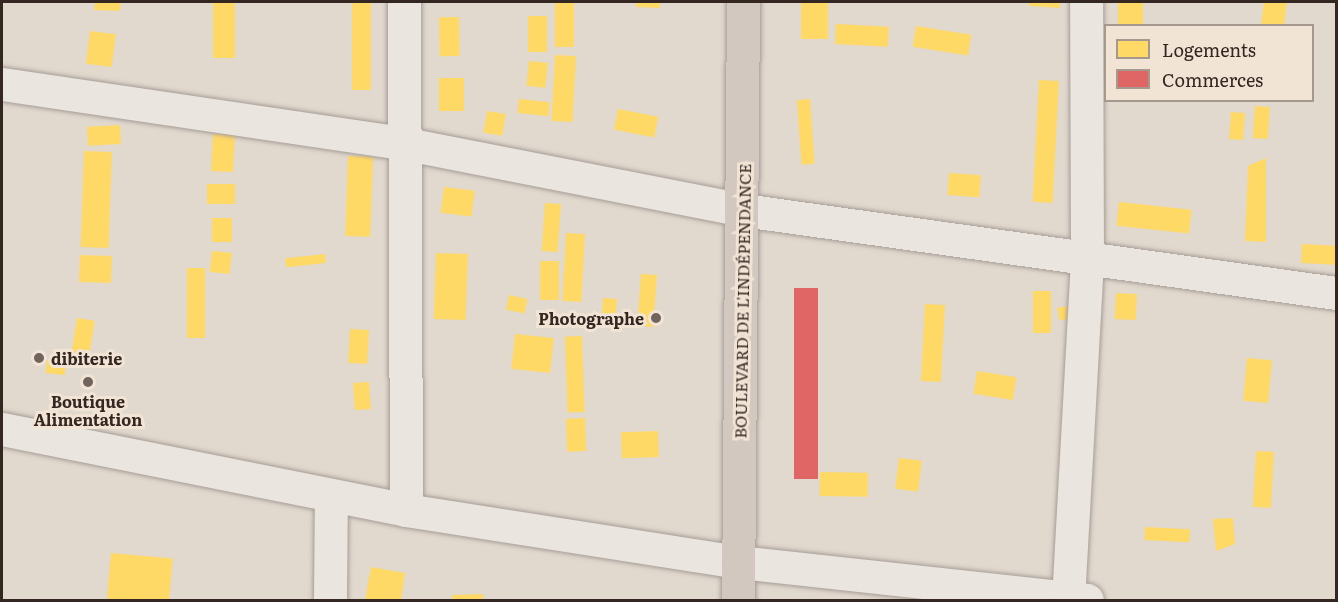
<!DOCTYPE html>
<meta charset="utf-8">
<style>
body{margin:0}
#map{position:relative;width:1338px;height:602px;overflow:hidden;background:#e1d8ce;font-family:Literata,serif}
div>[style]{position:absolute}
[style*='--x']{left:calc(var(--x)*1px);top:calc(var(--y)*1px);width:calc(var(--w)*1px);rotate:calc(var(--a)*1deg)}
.homes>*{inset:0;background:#ffd966;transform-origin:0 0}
.shops>*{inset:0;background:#e06666;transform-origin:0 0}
.roads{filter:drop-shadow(0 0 2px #a69e97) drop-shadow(0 0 2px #a69e97)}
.street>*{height:33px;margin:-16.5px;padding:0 16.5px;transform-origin:16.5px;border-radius:16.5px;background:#eae5de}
.highway>*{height:33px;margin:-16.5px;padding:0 16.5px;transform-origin:16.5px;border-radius:16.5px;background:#d3c8bf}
.dots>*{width:16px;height:16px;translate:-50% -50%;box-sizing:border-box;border:3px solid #f1e4d5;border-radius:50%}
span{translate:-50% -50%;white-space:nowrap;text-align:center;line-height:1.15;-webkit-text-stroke:6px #f1e4d5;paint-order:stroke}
.street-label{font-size:16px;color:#342620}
.poi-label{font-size:16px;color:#342620;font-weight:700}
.right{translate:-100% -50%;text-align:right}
.left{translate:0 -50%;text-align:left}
.frame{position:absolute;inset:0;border:3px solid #342620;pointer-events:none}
.legend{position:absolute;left:1104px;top:24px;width:210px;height:78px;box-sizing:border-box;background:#f1e4d5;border:2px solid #a5988d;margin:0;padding:8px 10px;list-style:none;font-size:18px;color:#342620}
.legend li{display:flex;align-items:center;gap:12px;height:30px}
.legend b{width:30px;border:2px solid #a5988d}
</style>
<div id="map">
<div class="homes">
<i style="clip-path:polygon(95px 2px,121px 2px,120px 11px,94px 10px)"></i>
<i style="left:213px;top:2px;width:22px;height:56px"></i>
<i style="left:352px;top:2px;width:19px;height:88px"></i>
<i style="left:555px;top:2px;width:19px;height:45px"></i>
<i style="clip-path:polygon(636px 2px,660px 2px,660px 8px,636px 7px)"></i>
<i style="left:801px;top:2px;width:27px;height:37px"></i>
<i style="clip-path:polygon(1029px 2px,1060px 2px,1060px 8px,1029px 6px)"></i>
<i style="left:1118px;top:2px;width:25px;height:24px"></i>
<i style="clip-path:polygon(1264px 2px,1287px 2px,1284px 26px,1261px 26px)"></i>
<i style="left:528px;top:16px;width:19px;height:36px"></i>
<i style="left:459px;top:17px;width:39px;height:20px;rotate:89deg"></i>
<i style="left:836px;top:24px;width:53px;height:20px;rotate:3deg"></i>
<i style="left:916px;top:26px;width:56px;height:21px;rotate:9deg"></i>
<i style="left:90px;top:31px;width:26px;height:33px;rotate:7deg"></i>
<i style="left:555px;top:55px;width:21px;height:66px;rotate:3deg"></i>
<i style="left:529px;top:61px;width:19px;height:25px;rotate:6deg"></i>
<i style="left:439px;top:78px;width:25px;height:33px"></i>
<i style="left:1039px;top:80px;width:20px;height:122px;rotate:3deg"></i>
<i style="left:519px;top:99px;width:31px;height:14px;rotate:6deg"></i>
<i style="left:810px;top:99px;width:65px;height:13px;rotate:86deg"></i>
<i style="left:1255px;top:106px;width:15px;height:32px;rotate:4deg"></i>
<i style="left:618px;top:109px;width:41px;height:21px;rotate:11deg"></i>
<i style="left:487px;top:111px;width:19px;height:22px;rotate:9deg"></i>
<i style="left:1231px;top:112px;width:14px;height:27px;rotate:4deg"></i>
<i style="left:120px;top:125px;width:19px;height:33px;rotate:87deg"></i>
<i style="left:213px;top:134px;width:22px;height:37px;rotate:3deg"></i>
<i style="left:84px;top:151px;width:28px;height:96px;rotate:2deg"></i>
<i style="left:348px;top:156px;width:25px;height:80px;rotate:2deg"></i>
<i style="clip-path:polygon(1266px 158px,1266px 242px,1245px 241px,1248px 166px)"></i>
<i style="left:949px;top:173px;width:32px;height:22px;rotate:4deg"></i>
<i style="left:207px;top:184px;width:28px;height:20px"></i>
<i style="left:444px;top:187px;width:31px;height:26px;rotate:7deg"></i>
<i style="left:1119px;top:202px;width:73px;height:24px;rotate:6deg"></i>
<i style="left:545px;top:203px;width:16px;height:48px;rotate:4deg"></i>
<i style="left:212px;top:218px;width:20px;height:24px"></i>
<i style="left:566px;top:233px;width:19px;height:68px;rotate:3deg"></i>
<i style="left:1302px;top:244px;width:34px;height:19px;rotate:3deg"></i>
<i style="left:212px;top:251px;width:20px;height:21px;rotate:6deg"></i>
<i style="left:436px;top:253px;width:32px;height:66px;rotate:2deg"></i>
<i style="left:325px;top:254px;width:9px;height:40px;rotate:84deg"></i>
<i style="left:80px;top:255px;width:32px;height:27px;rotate:2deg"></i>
<i style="left:540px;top:261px;width:19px;height:39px"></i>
<i style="left:187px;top:268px;width:18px;height:70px"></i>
<i style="left:641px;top:274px;width:16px;height:52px;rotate:4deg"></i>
<i style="left:1033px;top:291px;width:18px;height:42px"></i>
<i style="left:1116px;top:293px;width:21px;height:26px;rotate:3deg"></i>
<i style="left:509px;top:295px;width:19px;height:15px;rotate:12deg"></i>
<i style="left:603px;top:298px;width:14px;height:17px;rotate:4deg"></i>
<i style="left:925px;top:304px;width:20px;height:77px;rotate:3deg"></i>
<i style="left:1074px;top:305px;width:13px;height:17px;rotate:81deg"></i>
<i style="left:77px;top:318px;width:18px;height:36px;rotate:9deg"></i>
<i style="left:350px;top:329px;width:19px;height:34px;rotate:3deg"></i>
<i style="left:515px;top:334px;width:39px;height:35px;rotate:6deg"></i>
<i style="left:582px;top:336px;width:76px;height:17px;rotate:88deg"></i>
<i style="left:1247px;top:358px;width:25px;height:43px;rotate:5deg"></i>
<i style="left:47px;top:360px;width:19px;height:13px;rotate:6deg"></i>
<i style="left:977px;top:371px;width:40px;height:23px;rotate:9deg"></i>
<i style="left:369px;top:382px;width:27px;height:16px;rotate:86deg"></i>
<i style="left:585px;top:418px;width:33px;height:19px;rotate:88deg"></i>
<i style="left:658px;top:431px;width:26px;height:37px;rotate:88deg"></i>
<i style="left:1256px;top:451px;width:18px;height:56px;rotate:3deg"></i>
<i style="left:899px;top:458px;width:23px;height:31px;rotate:7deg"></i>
<i style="left:820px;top:472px;width:48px;height:24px;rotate:1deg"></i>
<i style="clip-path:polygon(1233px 518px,1235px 544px,1216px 551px,1213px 519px)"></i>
<i style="left:1145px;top:527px;width:45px;height:13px;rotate:3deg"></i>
<i style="left:111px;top:553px;width:62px;height:47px;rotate:5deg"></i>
<i style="clip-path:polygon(371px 567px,405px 573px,401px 600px,365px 600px)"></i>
<i style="clip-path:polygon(483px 594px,483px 600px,452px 600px,452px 595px)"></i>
</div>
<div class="shops">
<i style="left:794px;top:288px;width:24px;height:191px"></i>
</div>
<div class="roads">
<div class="street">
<i style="--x:404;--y:2;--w:508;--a:89.77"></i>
<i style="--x:2;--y:84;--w:409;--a:8.4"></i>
<i style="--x:407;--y:144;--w:342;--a:11.1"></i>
<i style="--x:743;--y:210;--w:599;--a:7.97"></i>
<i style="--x:2;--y:429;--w:412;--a:11.3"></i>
<i style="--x:406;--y:510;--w:336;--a:8.9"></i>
<i style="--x:738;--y:562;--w:351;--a:6.2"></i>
<i style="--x:330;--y:600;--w:105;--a:-89.5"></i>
<i style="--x:1068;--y:600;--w:346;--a:-86.8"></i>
<i style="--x:1087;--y:255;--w:253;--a:-90.2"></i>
</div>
<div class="highway">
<i style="--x:738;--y:600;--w:598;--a:-89.52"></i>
</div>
</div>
<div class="dots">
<i style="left:656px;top:318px;background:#71645d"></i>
<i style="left:39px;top:358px;background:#71645d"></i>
<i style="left:88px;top:382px;background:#71645d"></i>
</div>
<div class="street-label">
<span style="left:742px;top:301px;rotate:-89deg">BOULEVARD DE L'INDÉPENDANCE</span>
</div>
<div class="poi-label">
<span class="right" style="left:644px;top:318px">Photographe</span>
<span class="left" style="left:51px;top:358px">dibiterie</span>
<span style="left:88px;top:410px">Boutique<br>Alimentation</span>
</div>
<div class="frame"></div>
<ul class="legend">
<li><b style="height:16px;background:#ffd966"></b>Logements</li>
<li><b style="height:16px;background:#e06666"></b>Commerces</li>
</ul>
</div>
